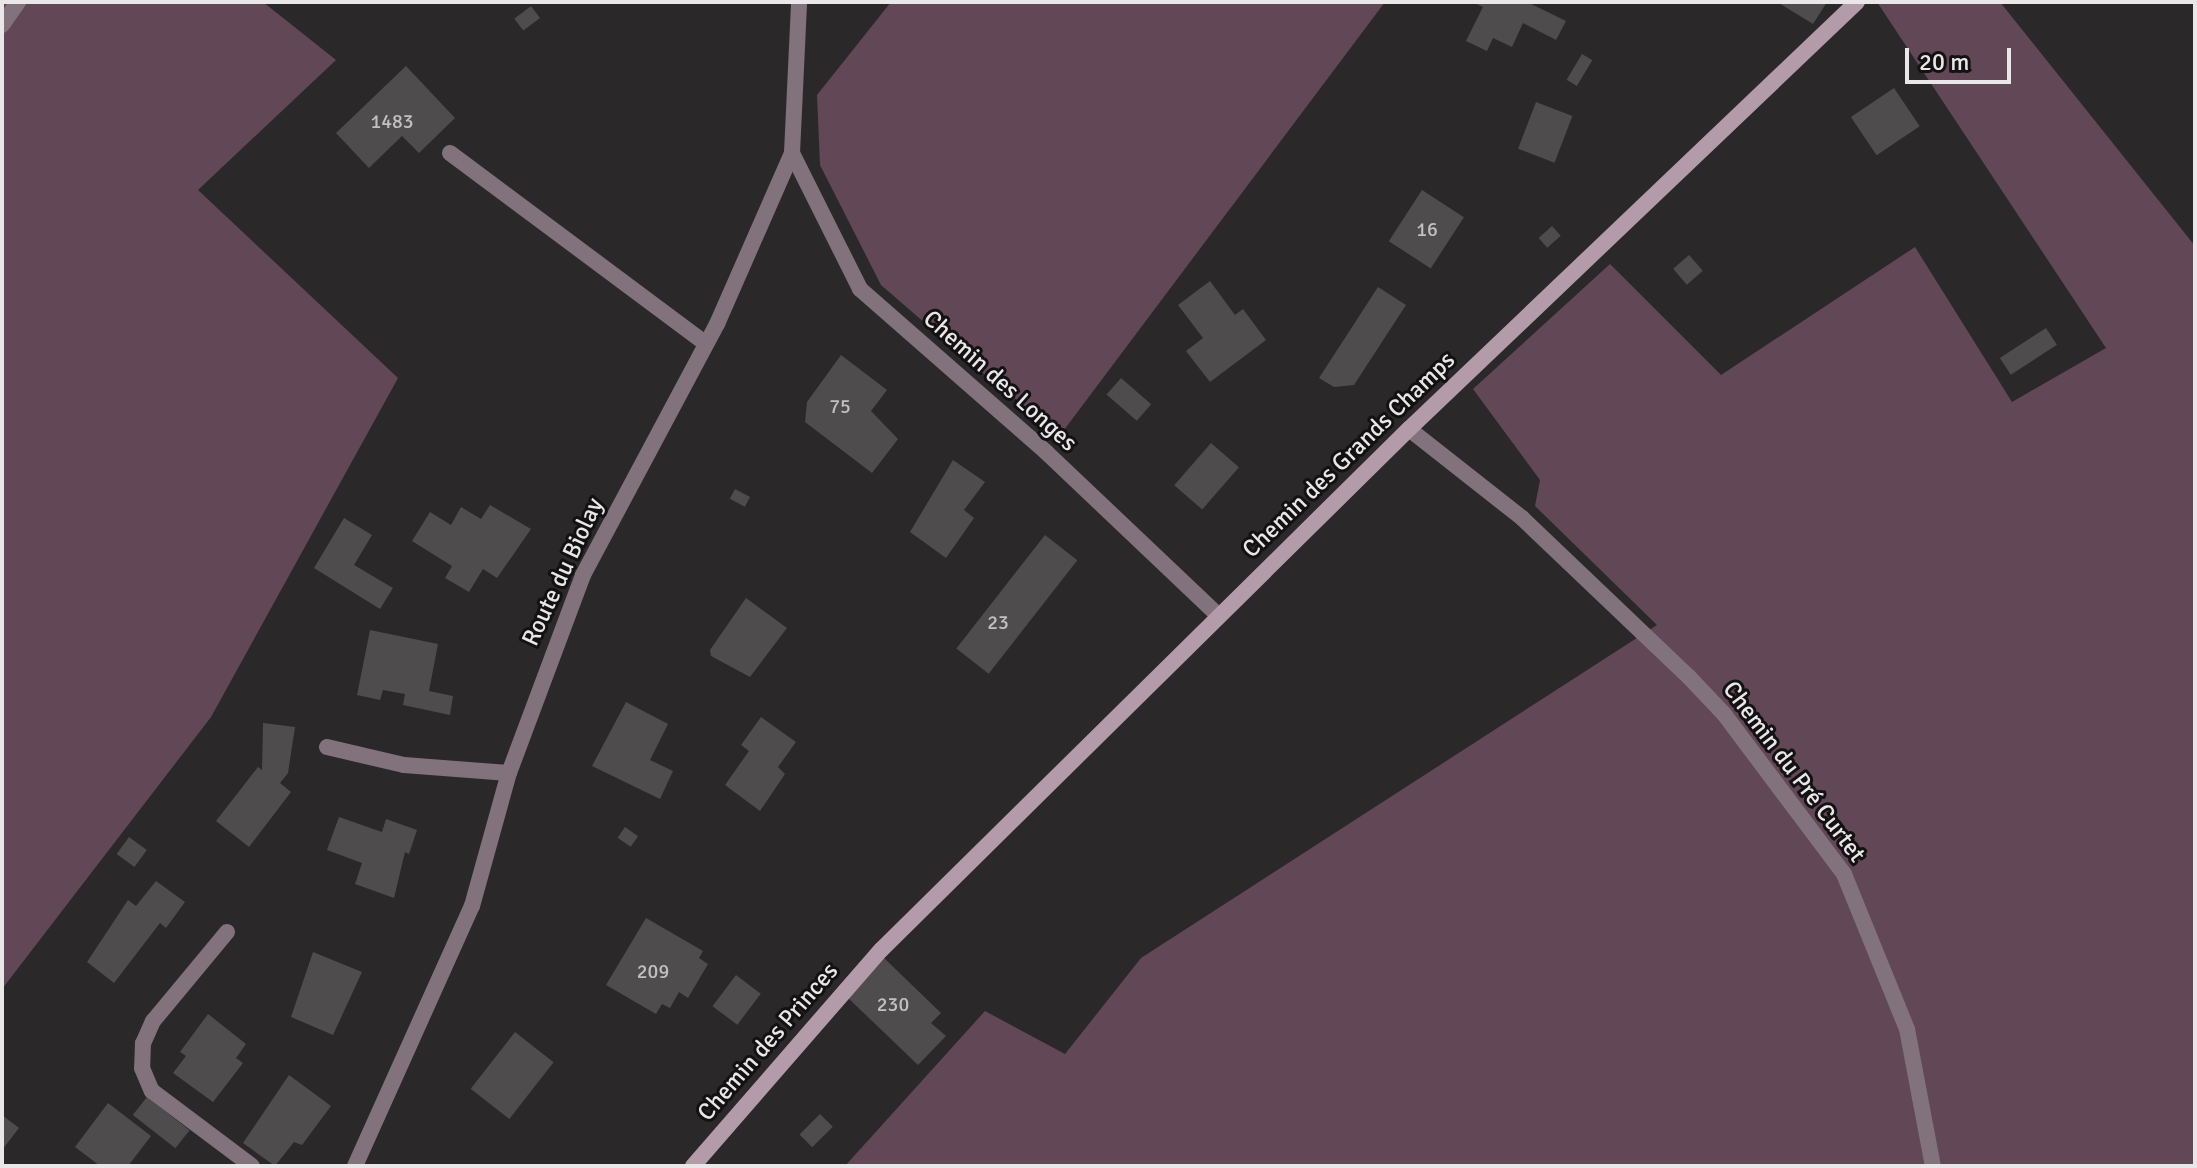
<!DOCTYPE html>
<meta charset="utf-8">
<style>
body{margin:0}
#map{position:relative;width:2197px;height:1168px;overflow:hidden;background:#2b282a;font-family:Signika,sans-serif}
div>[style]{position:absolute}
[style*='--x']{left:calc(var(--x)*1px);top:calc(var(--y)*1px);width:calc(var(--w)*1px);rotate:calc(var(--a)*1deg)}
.green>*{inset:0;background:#624757}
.building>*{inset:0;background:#4f4c4d;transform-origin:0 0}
.lane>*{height:16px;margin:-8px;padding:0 8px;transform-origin:8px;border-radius:8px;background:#82727b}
.street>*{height:16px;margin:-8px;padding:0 8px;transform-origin:8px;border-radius:8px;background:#82727b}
.secondary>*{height:16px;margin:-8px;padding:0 8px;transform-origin:8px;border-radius:8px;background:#b49ba9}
span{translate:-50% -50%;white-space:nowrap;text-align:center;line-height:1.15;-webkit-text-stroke:6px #131112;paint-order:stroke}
.number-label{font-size:20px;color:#c2c0c1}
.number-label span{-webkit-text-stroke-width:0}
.street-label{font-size:24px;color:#e9e7e8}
.frame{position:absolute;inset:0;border:4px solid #e9e7e8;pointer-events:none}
.scale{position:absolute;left:1905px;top:48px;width:106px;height:36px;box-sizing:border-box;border:4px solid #e9e7e8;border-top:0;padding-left:10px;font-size:24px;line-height:28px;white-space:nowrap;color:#e9e7e8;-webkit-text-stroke:6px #131112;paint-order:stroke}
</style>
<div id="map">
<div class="green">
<i style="clip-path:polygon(2px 2px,263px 2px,336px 60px,198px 190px,398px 378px,211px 717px,2px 989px)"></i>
<i style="clip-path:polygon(891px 2px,1385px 2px,1058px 438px,881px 285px,820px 165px,817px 95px)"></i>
<i style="clip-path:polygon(1877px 2px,2000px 2px,2195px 246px,2195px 1166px,845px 1166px,985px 1011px,1065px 1054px,1141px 958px,1657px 625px,1535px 506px,1540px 480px,1473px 389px,1610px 264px,1721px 375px,1915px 247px,2012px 402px,2106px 348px)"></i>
</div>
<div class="building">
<i style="clip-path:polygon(1473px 2px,1527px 2px,1566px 21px,1556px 40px,1523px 23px,1512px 47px,1493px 38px,1487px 51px,1466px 41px,1483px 7px)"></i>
<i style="clip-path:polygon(1777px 2px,1827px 2px,1813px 24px)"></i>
<i style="left:531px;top:6px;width:15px;height:21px;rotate:53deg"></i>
<i style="left:1582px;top:54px;width:12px;height:30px;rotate:31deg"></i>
<i style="clip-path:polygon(406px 66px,455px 118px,419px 153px,402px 136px,369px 168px,336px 133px)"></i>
<i style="left:1894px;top:88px;width:46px;height:52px;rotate:56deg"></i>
<i style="left:1536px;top:102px;width:39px;height:50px;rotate:21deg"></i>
<i style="left:1422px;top:190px;width:50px;height:61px;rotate:33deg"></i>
<i style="left:1552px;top:226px;width:13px;height:18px;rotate:48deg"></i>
<i style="left:1689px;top:255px;width:21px;height:21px;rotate:49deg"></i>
<i style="clip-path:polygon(1210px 281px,1235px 315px,1243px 309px,1266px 340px,1210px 382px,1186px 351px,1203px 338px,1178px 305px)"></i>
<i style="clip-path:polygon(1378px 287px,1406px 305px,1354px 385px,1334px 387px,1319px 378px)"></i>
<i style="left:2046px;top:328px;width:20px;height:55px;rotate:57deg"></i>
<i style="clip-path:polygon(841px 355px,887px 390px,871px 411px,898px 439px,872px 473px,805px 422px,807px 402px)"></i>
<i style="left:1121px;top:378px;width:40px;height:22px;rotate:41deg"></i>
<i style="left:1211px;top:443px;width:37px;height:56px;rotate:41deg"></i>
<i style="clip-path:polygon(953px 460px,985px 482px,964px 510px,974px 518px,946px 558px,910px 532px)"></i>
<i style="left:735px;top:489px;width:17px;height:11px;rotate:28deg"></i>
<i style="clip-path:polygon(490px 505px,531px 529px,497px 578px,483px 569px,469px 592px,445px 578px,452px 566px,412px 541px,430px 512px,451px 525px,461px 507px,481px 519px)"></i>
<i style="clip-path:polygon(344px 518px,372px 535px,354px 565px,393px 588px,380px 609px,314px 568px)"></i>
<i style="left:1045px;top:535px;width:41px;height:144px;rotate:38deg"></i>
<i style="clip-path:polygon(746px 598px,787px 628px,750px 677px,711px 656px,710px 650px)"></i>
<i style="clip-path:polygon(370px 630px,438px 644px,429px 691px,453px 696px,450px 715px,403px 705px,405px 694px,383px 690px,380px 700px,357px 695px)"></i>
<i style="clip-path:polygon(626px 702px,668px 724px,650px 760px,673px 771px,660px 799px,592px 766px)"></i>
<i style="clip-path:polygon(761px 717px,796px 742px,778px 767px,785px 774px,760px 811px,725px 785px,749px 751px,741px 745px)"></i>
<i style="clip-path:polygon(263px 723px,295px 727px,288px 773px,280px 783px,291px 792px,249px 847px,216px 821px,258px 767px,262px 770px)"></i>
<i style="clip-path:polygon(339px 817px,382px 832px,386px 819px,417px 830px,409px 854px,405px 852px,394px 898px,355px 884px,362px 863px,327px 850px)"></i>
<i style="left:625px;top:827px;width:16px;height:13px;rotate:35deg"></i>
<i style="left:129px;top:837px;width:22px;height:21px;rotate:36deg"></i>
<i style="clip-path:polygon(156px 881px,185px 902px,166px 928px,160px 923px,114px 983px,87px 962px,128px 900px,136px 906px)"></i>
<i style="clip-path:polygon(646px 918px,703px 951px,699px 958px,708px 964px,688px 998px,679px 992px,670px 1008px,662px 1004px,656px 1014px,606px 985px)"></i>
<i style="clip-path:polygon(313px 952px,362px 972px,333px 1035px,291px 1017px)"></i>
<i style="clip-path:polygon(883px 957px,941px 1013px,931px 1023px,946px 1036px,918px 1065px,846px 996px)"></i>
<i style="left:736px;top:975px;width:31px;height:39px;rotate:37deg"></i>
<i style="clip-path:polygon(208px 1014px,246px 1044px,236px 1058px,243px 1063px,213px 1102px,173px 1073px,186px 1056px,180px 1052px)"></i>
<i style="left:515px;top:1032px;width:49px;height:72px;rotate:38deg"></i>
<i style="clip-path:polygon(289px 1075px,331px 1106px,302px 1145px,294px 1142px,275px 1166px,243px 1143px)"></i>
<i style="left:147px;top:1097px;width:54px;height:23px;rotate:38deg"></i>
<i style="clip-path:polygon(108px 1103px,151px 1136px,128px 1166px,100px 1166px,75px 1147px)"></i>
<i style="left:820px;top:1114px;width:18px;height:29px;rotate:45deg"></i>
<i style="clip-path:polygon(2px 1115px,19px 1128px,2px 1150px)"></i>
</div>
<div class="lane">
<i style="--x:2;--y:25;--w:28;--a:-55"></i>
<i style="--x:450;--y:153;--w:319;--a:36.7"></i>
<i style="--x:327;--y:747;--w:79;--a:13.2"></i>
<i style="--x:404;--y:765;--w:105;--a:4.4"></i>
<i style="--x:227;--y:932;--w:116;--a:129.7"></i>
<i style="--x:153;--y:1021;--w:24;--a:114"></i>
<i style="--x:143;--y:1043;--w:25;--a:92"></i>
<i style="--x:142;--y:1068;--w:25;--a:67"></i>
<i style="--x:152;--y:1091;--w:125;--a:36.9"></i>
</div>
<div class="street">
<i style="--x:792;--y:153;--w:152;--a:63.4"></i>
<i style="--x:860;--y:289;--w:247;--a:41.2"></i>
<i style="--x:1046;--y:452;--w:237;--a:43.5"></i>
<i style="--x:1409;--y:429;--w:144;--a:38.2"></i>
<i style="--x:1522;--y:518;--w:229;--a:43.6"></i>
<i style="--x:1688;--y:676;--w:52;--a:46.5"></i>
<i style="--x:1724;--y:714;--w:200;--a:53.1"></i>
<i style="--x:1844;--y:874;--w:167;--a:67.9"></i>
<i style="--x:1907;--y:1029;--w:139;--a:79.3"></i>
<i style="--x:355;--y:1166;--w:285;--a:-65.8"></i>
<i style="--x:472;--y:906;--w:138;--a:-74.5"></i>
<i style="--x:509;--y:773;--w:211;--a:-69.5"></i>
<i style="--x:583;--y:575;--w:285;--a:-61.9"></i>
<i style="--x:717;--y:324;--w:187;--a:-66.3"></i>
<i style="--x:792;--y:153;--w:151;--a:-87.3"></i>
</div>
<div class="secondary">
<i style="--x:693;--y:1166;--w:286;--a:-49"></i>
<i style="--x:881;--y:950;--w:742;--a:-44.62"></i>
<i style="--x:1409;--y:429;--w:619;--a:-43.63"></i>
</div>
<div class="number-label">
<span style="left:392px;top:121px">1483</span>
<span style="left:1427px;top:229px">16</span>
<span style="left:840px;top:406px">75</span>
<span style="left:998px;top:622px">23</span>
<span style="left:653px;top:971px">209</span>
<span style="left:893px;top:1004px">230</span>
</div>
<div class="street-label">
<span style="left:1000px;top:381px;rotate:42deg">Chemin des Longes</span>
<span style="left:1349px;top:455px;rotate:-44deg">Chemin des Grands Champs</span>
<span style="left:563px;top:572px;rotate:-65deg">Route du Biolay</span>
<span style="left:1794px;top:772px;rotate:53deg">Chemin du Pré Curtet</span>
<span style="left:768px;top:1042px;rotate:-49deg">Chemin des Princes</span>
</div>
<div class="frame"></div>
<div class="scale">20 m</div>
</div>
